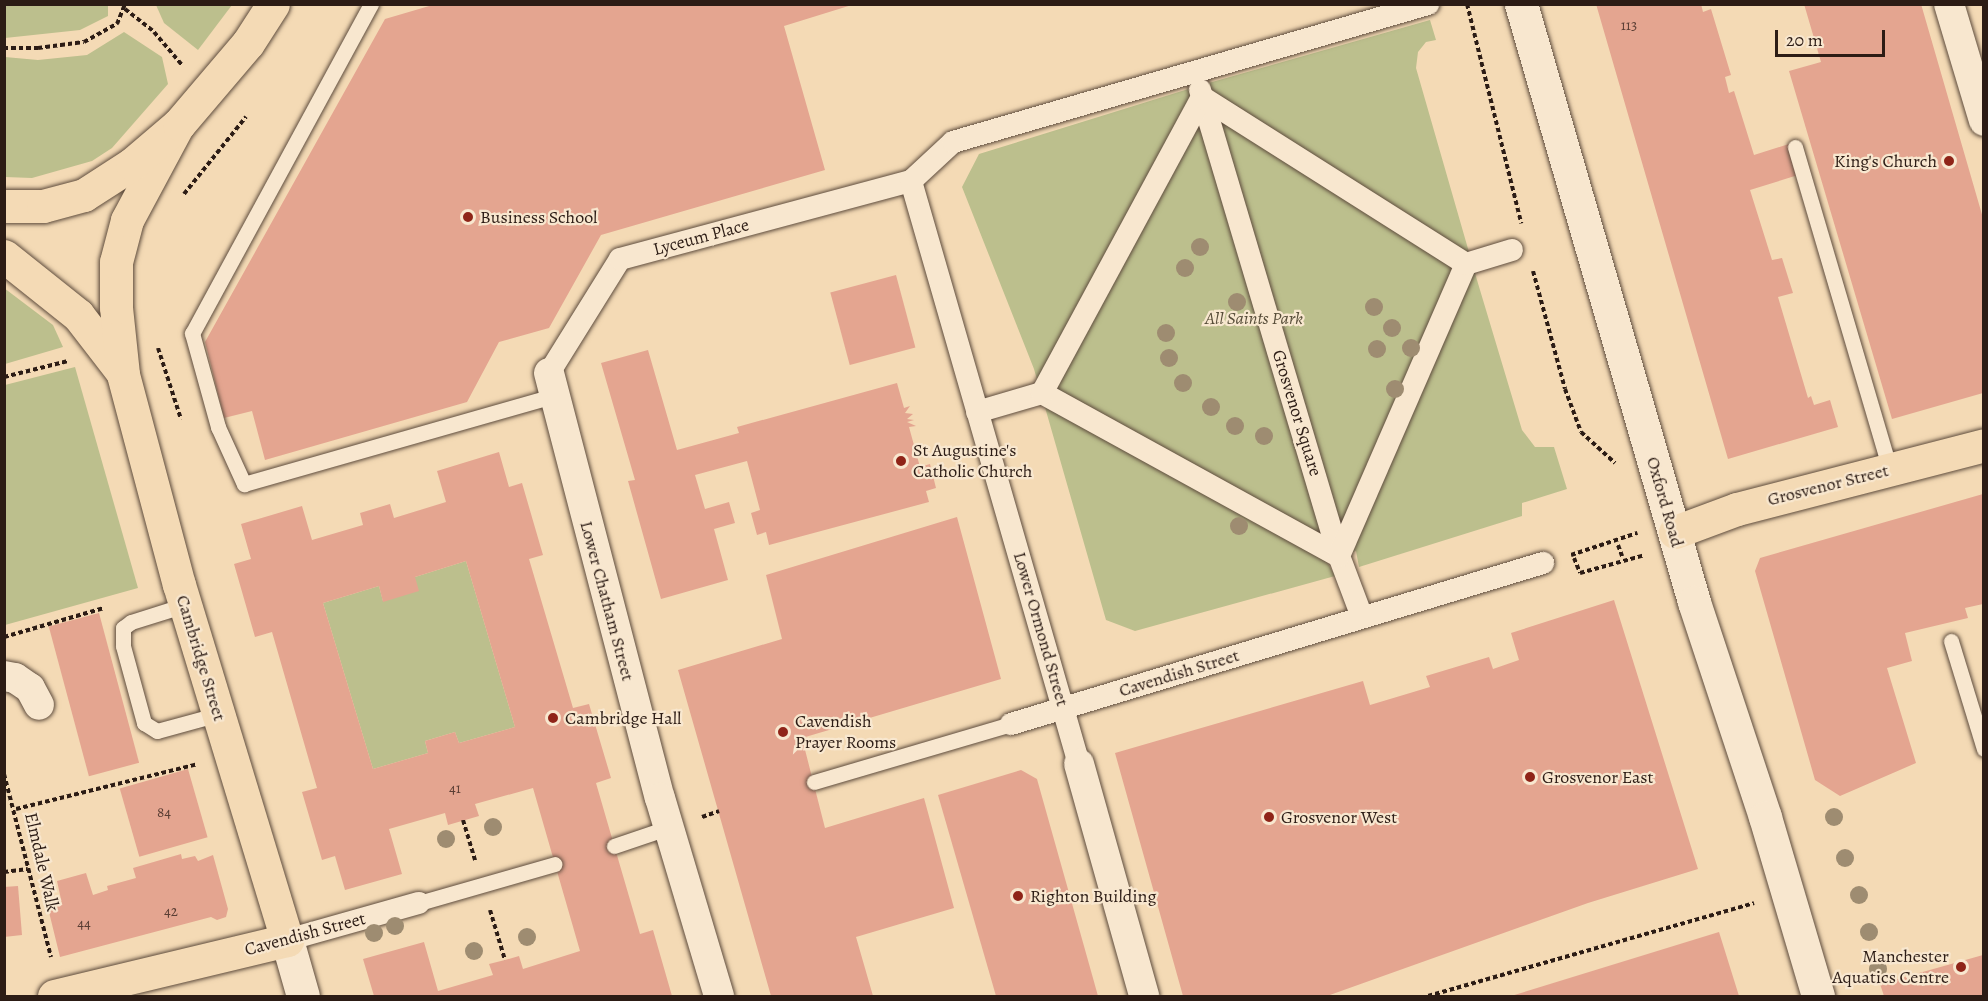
<!DOCTYPE html>
<style>
body{margin:0}
#map{position:relative;width:1988px;height:1001px;overflow:hidden;background:#f4dab5;font-family:Alegreya,serif}
div>[style]{position:absolute}
[style*='--x']{left:calc(var(--x)*1px);top:calc(var(--y)*1px);width:calc(var(--w)*1px);rotate:calc(var(--a)*1deg)}
.green>*{inset:0;background:#bcbf8d}
.building>*{inset:0;background:#e4a590;transform-origin:0 0}
.path>*{height:4px;margin-top:-2px;transform-origin:0;background:repeating-linear-gradient(90deg,#2c1c15 0 4.5px,transparent 0 7.5px)}
.roads{filter:drop-shadow(0 0 2px #5e4c3d) drop-shadow(0 0 2px #5e4c3d)}
.service>*{height:15px;margin:-7.5px;padding:0 7.5px;transform-origin:7.5px;border-radius:7.5px;background:#f8e7cf}
.pedestrian>*{height:22px;margin:-11px;padding:0 11px;transform-origin:11px;border-radius:11px;background:#f8e7cf}
.minor>*{height:30px;margin:-15px;padding:0 15px;transform-origin:15px;border-radius:15px;background:#f8e7cf}
.tertiary>*{height:33px;margin:-16.5px;padding:0 16.5px;transform-origin:16.5px;border-radius:16.5px;background:#f8e7cf}
.secondary>*{height:33px;margin:-16.5px;padding:0 16.5px;transform-origin:16.5px;border-radius:16.5px;background:#f8e7cf}
.primary>*{height:33px;margin:-16.5px;padding:0 16.5px;transform-origin:16.5px;border-radius:16.5px;background:#f4dab5}
.trunk>*{height:33px;margin:-16.5px;padding:0 16.5px;transform-origin:16.5px;border-radius:16.5px;background:#f4dab5}
.trees>*{width:18px;height:18px;margin:-9px;border-radius:50%;background:#9e8c71}
.dots>*{width:16px;height:16px;translate:-50% -50%;box-sizing:border-box;border:3px solid #f8e7cf;border-radius:50%}
span{translate:-50% -50%;white-space:nowrap;text-align:center;line-height:1.15;-webkit-text-stroke:4.5px #f8e7cf;paint-order:stroke}
.number-label{font-size:15px;color:#5a3e34}
.number-label span{-webkit-text-stroke-width:0}
.poi-label{font-size:18px;color:#2c1c15}
.right{translate:-100% -50%;text-align:right}
.left{translate:0 -50%;text-align:left}
.street-label{font-size:18px;color:#2c1c15}
.park-label{font-size:18px;color:#574d39;font-style:italic}
.frame{position:absolute;inset:0;border:6px solid #2c1c15;pointer-events:none}
.scale{position:absolute;left:1775px;top:30px;width:110px;height:27px;box-sizing:border-box;border:3px solid #2c1c15;border-top:0;padding-left:8px;font-size:18px;line-height:21px;white-space:nowrap;color:#2c1c15;-webkit-text-stroke:4px #f8e7cf;paint-order:stroke}
</style>
<div id="map">
<div class="green">
<i style="clip-path:polygon(5px 4px,108px 5px,108px 16px,80px 30px,5px 38px)"></i>
<i style="clip-path:polygon(156px 5px,232px 5px,198px 50px,164px 23px)"></i>
<i style="clip-path:polygon(1430px 20px,1436px 40px,1426px 42px,1418px 52px,1416px 68px,1477px 280px,1522px 430px,1535px 447px,1554px 447px,1567px 489px,1522px 503px,1522px 516px,1359px 567px,1356px 551px,1326px 560px,1335px 576px,1135px 631px,1106px 620px,1034px 369px,962px 187px,979px 154px,1198px 86px)"></i>
<i style="clip-path:polygon(124px 32px,162px 57px,168px 84px,112px 148px,92px 161px,32px 178px,5px 177px,5px 57px,38px 60px,87px 55px)"></i>
<i style="clip-path:polygon(4px 288px,53px 325px,63px 347px,5px 364px)"></i>
<i style="clip-path:polygon(75px 367px,138px 588px,5px 625px,5px 385px)"></i>
<i style="clip-path:polygon(466px 561px,515px 727px,459px 743px,455px 732px,425px 741px,428px 753px,373px 769px,323px 603px,379px 586px,383px 601px,415px 577px)"></i>
</div>
<div class="building">
<i style="clip-path:polygon(436px 4px,855px 4px,784px 26px,825px 170px,601px 235px,549px 328px,499px 342px,467px 402px,265px 460px,252px 411px,224px 418px,205px 342px,385px 19px)"></i>
<i style="clip-path:polygon(1596px 4px,1701px 4px,1703px 12px,1711px 9px,1731px 75px,1725px 77px,1729px 93px,1734px 91px,1754px 155px,1789px 144px,1798px 175px,1750px 190px,1772px 260px,1782px 258px,1793px 293px,1778px 297px,1808px 398px,1811px 396px,1814px 405px,1830px 400px,1838px 427px,1728px 459px)"></i>
<i style="clip-path:polygon(1804px 4px,1921px 4px,1983px 218px,1983px 393px,1892px 419px,1789px 71px,1821px 62px)"></i>
<i style="left:896px;top:275px;width:75px;height:68px;rotate:75deg"></i>
<i style="clip-path:polygon(648px 350px,677px 450px,739px 433px,737px 427px,897px 383px,904px 408px,910px 406px,905px 413px,913px 414px,907px 419px,914px 420px,907px 422px,916px 426px,909px 427px,920px 467px,930px 464px,936px 488px,926px 491px,929px 502px,769px 545px,766px 532px,757px 535px,751px 513px,760px 510px,747px 461px,695px 475px,705px 509px,729px 502px,735px 523px,714px 529px,728px 580px,661px 599px,628px 481px,635px 480px,601px 363px)"></i>
<i style="clip-path:polygon(evenodd,499px 452px,509px 487px,522px 483px,543px 555px,529px 559px,573px 708px,589px 704px,611px 778px,596px 783px,607px 821px,640px 934px,653px 930px,672px 996px,374px 996px,363px 959px,424px 942px,438px 991px,493px 975px,489px 964px,505px 960px,519px 956px,523px 969px,580px 951px,533px 788px,475px 804px,479px 816px,448px 825px,445px 813px,389px 829px,402px 874px,345px 890px,335px 856px,322px 860px,302px 792px,317px 788px,272px 632px,255px 637px,234px 564px,251px 559px,241px 524px,302px 506px,312px 540px,363px 525px,360px 513px,390px 504px,394px 518px,446px 502px,437px 471px,499px 452px,466px 561px,515px 727px,459px 743px,455px 732px,425px 741px,428px 753px,373px 769px,323px 603px,379px 586px,383px 602px,419px 591px,415px 577px,466px 561px)"></i>
<i style="clip-path:polygon(1983px 494px,1983px 604px,1965px 608px,1968px 618px,1905px 633px,1912px 661px,1887px 668px,1916px 763px,1840px 796px,1815px 780px,1755px 571px,1760px 558px)"></i>
<i style="clip-path:polygon(957px 517px,1001px 679px,802px 738px,825px 828px,924px 798px,954px 908px,856px 937px,873px 996px,771px 996px,678px 670px,782px 639px,766px 575px)"></i>
<i style="clip-path:polygon(1614px 600px,1698px 869px,1588px 903px,1327px 996px,1183px 996px,1115px 753px,1363px 681px,1370px 705px,1430px 687px,1426px 676px,1489px 657px,1493px 669px,1519px 660px,1511px 633px)"></i>
<i style="left:99px;top:613px;width:155px;height:52px;rotate:75deg"></i>
<i style="left:188px;top:769px;width:71px;height:71px;rotate:74deg"></i>
<i style="clip-path:polygon(1021px 770px,1037px 779px,1098px 996px,996px 996px,938px 795px)"></i>
<i style="clip-path:polygon(181px 854px,182px 859px,195px 856px,198px 861px,213px 855px,228px 909px,226px 917px,217px 920px,211px 917px,60px 957px,48px 908px,62px 904px,57px 881px,86px 873px,93px 895px,108px 890px,107px 886px,136px 878px,133px 868px)"></i>
<i style="clip-path:polygon(18px 886px,22px 935px,4px 937px,4px 887px)"></i>
<i style="clip-path:polygon(1719px 932px,1739px 996px,1511px 996px)"></i>
<i style="clip-path:polygon(1983px 955px,1983px 996px,1884px 996px,1880px 984px)"></i>
</div>
<div class="path">
<i style="--x:1467;--y:4;--w:226;--a:76.1"></i>
<i style="--x:125;--y:9;--w:37;--a:38"></i>
<i style="--x:154;--y:32;--w:43;--a:49.7"></i>
<i style="--x:4;--y:48;--w:34;--a:0"></i>
<i style="--x:38;--y:48;--w:46;--a:-7.4"></i>
<i style="--x:84;--y:42;--w:38;--a:-29"></i>
<i style="--x:117;--y:24;--w:22;--a:-68"></i>
<i style="--x:184;--y:194;--w:99;--a:-51.2"></i>
<i style="--x:1533;--y:271;--w:122;--a:74.8"></i>
<i style="--x:1565;--y:389;--w:46;--a:69.6"></i>
<i style="--x:1581;--y:432;--w:46;--a:42.4"></i>
<i style="--x:158;--y:348;--w:75;--a:72.1"></i>
<i style="--x:4;--y:377;--w:66;--a:-14"></i>
<i style="--x:1618;--y:545;--w:12;--a:70"></i>
<i style="--x:1571;--y:555;--w:70;--a:-18.4"></i>
<i style="--x:1574;--y:558;--w:16;--a:68"></i>
<i style="--x:1580;--y:573;--w:67;--a:-15.5"></i>
<i style="--x:4;--y:637;--w:104;--a:-16.2"></i>
<i style="--x:4;--y:774;--w:189;--a:75.6"></i>
<i style="--x:16;--y:809;--w:187;--a:-13.9"></i>
<i style="--x:702;--y:817;--w:18;--a:-19"></i>
<i style="--x:463;--y:820;--w:42;--a:73.3"></i>
<i style="--x:4;--y:872;--w:24;--a:-7"></i>
<i style="--x:490;--y:910;--w:52;--a:73.3"></i>
<i style="--x:1428;--y:996;--w:339;--a:-15.9"></i>
</div>
<div class="roads">
<div class="service">
<i style="--x:371;--y:4;--w:375;--a:118.5"></i>
<i style="--x:192;--y:333;--w:98;--a:74.5"></i>
<i style="--x:218;--y:427;--w:63;--a:65.5"></i>
<i style="--x:244;--y:484;--w:320;--a:-15.9"></i>
<i style="--x:1795;--y:147;--w:337;--a:73.6"></i>
<i style="--x:185;--y:605;--w:57;--a:162.5"></i>
<i style="--x:131;--y:622;--w:10;--a:143"></i>
<i style="--x:123;--y:628;--w:18;--a:90"></i>
<i style="--x:123;--y:646;--w:80;--a:74.7"></i>
<i style="--x:144;--y:723;--w:15;--a:32"></i>
<i style="--x:157;--y:731;--w:64;--a:-15.3"></i>
<i style="--x:1951;--y:641;--w:113;--a:73"></i>
<i style="--x:814;--y:782;--w:205;--a:-16.4"></i>
<i style="--x:614;--y:846;--w:59;--a:-18.7"></i>
<i style="--x:419;--y:903;--w:141;--a:-16"></i>
</div>
<div class="pedestrian">
<i style="--x:1200;--y:90;--w:486;--a:73.4"></i>
<i style="--x:1339;--y:556;--w:65;--a:69.3"></i>
<i style="--x:549;--y:373;--w:134;--a:-58.1"></i>
<i style="--x:620;--y:259;--w:301;--a:-15"></i>
<i style="--x:1042;--y:393;--w:339;--a:28.8"></i>
<i style="--x:1339;--y:556;--w:318;--a:-66.5"></i>
<i style="--x:977;--y:412;--w:68;--a:-16.3"></i>
<i style="--x:1042;--y:393;--w:336;--a:-61.6"></i>
<i style="--x:1202;--y:97;--w:312;--a:32.3"></i>
<i style="--x:1466;--y:264;--w:48;--a:-16.9"></i>
<i style="--x:1011;--y:724;--w:556;--a:-16.84"></i>
<i style="--x:1079;--y:764;--w:607;--a:-106.08"></i>
<i style="--x:911;--y:181;--w:57;--a:-42.9"></i>
<i style="--x:953;--y:142;--w:495;--a:-16.2"></i>
<i style="--x:287;--y:940;--w:137;--a:-15.7"></i>
</div>
<div class="minor">
<i style="--x:1949;--y:4;--w:122;--a:73.3"></i>
<i style="--x:549;--y:373;--w:439;--a:75.4"></i>
<i style="--x:660;--y:798;--w:207;--a:73.4"></i>
<i style="--x:4;--y:676;--w:11;--a:10"></i>
<i style="--x:15;--y:678;--w:18;--a:34"></i>
<i style="--x:30;--y:688;--w:19;--a:62"></i>
<i style="--x:1079;--y:764;--w:241;--a:74.3"></i>
</div>
<div class="tertiary">
<i style="--x:287;--y:940;--w:58;--a:74.1"></i>
</div>
<div class="secondary">
<i style="--x:1521;--y:4;--w:623;--a:73.86"></i>
<i style="--x:1694;--y:602;--w:226;--a:71.7"></i>
<i style="--x:1765;--y:817;--w:187;--a:73.5"></i>
</div>
<div class="primary">
<i style="--x:4;--y:256;--w:95;--a:38.6"></i>
<i style="--x:78;--y:315;--w:72;--a:52.3"></i>
<i style="--x:1675;--y:532;--w:66;--a:-20.4"></i>
<i style="--x:1737;--y:509;--w:255;--a:-14.5"></i>
<i style="--x:54;--y:996;--w:240;--a:-13.5"></i>
<i style="--x:287;--y:940;--w:371;--a:-106.9"></i>
<i style="--x:179;--y:585;--w:218;--a:-104.9"></i>
<i style="--x:123;--y:374;--w:67;--a:-96"></i>
<i style="--x:116;--y:307;--w:45;--a:-90"></i>
<i style="--x:116;--y:262;--w:43;--a:-75.3"></i>
<i style="--x:127;--y:220;--w:108;--a:-61.8"></i>
</div>
<div class="trunk">
<i style="--x:4;--y:206;--w:39;--a:0"></i>
<i style="--x:43;--y:206;--w:42;--a:-15"></i>
<i style="--x:84;--y:195;--w:57;--a:-32.9"></i>
<i style="--x:132;--y:164;--w:62;--a:-40.4"></i>
<i style="--x:179;--y:124;--w:106;--a:-49.6"></i>
<i style="--x:248;--y:43;--w:46;--a:-57.3"></i>
</div>
</div>
<div class="trees">
<i style="left:1200px;top:247px"></i>
<i style="left:1185px;top:268px"></i>
<i style="left:1237px;top:302px"></i>
<i style="left:1374px;top:307px"></i>
<i style="left:1392px;top:328px"></i>
<i style="left:1166px;top:333px"></i>
<i style="left:1411px;top:348px"></i>
<i style="left:1377px;top:349px"></i>
<i style="left:1169px;top:358px"></i>
<i style="left:1183px;top:383px"></i>
<i style="left:1395px;top:389px"></i>
<i style="left:1211px;top:407px"></i>
<i style="left:1235px;top:426px"></i>
<i style="left:1264px;top:436px"></i>
<i style="left:1239px;top:526px"></i>
<i style="left:1834px;top:817px"></i>
<i style="left:493px;top:827px"></i>
<i style="left:446px;top:839px"></i>
<i style="left:1845px;top:858px"></i>
<i style="left:1859px;top:895px"></i>
<i style="left:395px;top:926px"></i>
<i style="left:1869px;top:932px"></i>
<i style="left:374px;top:933px"></i>
<i style="left:527px;top:937px"></i>
<i style="left:474px;top:951px"></i>
<i style="left:1878px;top:969px"></i>
</div>
<div class="dots">
<i style="left:1949px;top:161px;background:#8f2418"></i>
<i style="left:468px;top:217px;background:#8f2418"></i>
<i style="left:901px;top:461px;background:#8f2418"></i>
<i style="left:553px;top:718px;background:#8f2418"></i>
<i style="left:783px;top:732px;background:#8f2418"></i>
<i style="left:1530px;top:777px;background:#8f2418"></i>
<i style="left:1269px;top:817px;background:#8f2418"></i>
<i style="left:1018px;top:896px;background:#8f2418"></i>
<i style="left:1961px;top:967px;background:#8f2418"></i>
</div>
<div class="number-label">
<span style="left:1629px;top:26px">113</span>
<span style="left:455px;top:789px">41</span>
<span style="left:164px;top:813px">84</span>
<span style="left:171px;top:912px">42</span>
<span style="left:84px;top:924px">44</span>
</div>
<div class="poi-label">
<span class="right" style="left:1937px;top:161px">King's Church</span>
<span class="left" style="left:480px;top:217px">Business School</span>
<span class="left" style="left:913px;top:461px">St Augustine's<br>Catholic Church</span>
<span class="left" style="left:565px;top:718px">Cambridge Hall</span>
<span class="left" style="left:795px;top:732px">Cavendish<br>Prayer Rooms</span>
<span class="left" style="left:1542px;top:777px">Grosvenor East</span>
<span class="left" style="left:1281px;top:817px">Grosvenor West</span>
<span class="left" style="left:1030px;top:896px">Righton Building</span>
<span class="right" style="left:1949px;top:967px">Manchester<br>Aquatics Centre</span>
</div>
<div class="street-label">
<span style="left:701px;top:237px;rotate:-15deg">Lyceum Place</span>
<span style="left:1297px;top:413px;rotate:73deg">Grosvenor Square</span>
<span style="left:1828px;top:485px;rotate:-14deg">Grosvenor Street</span>
<span style="left:1665px;top:502px;rotate:74deg">Oxford Road</span>
<span style="left:607px;top:601px;rotate:75deg">Lower Chatham Street</span>
<span style="left:1041px;top:629px;rotate:74deg">Lower Ormond Street</span>
<span style="left:201px;top:658px;rotate:73deg">Cambridge Street</span>
<span style="left:1179px;top:673px;rotate:-17deg">Cavendish Street</span>
<span style="left:42px;top:862px;rotate:77deg">Elmdale Walk</span>
<span style="left:305px;top:934px;rotate:-15deg">Cavendish Street</span>
</div>
<div class="park-label">
<span style="left:1254px;top:318px">All Saints Park</span>
</div>
<div class="frame"></div>
<div class="scale">20 m</div>
</div>
